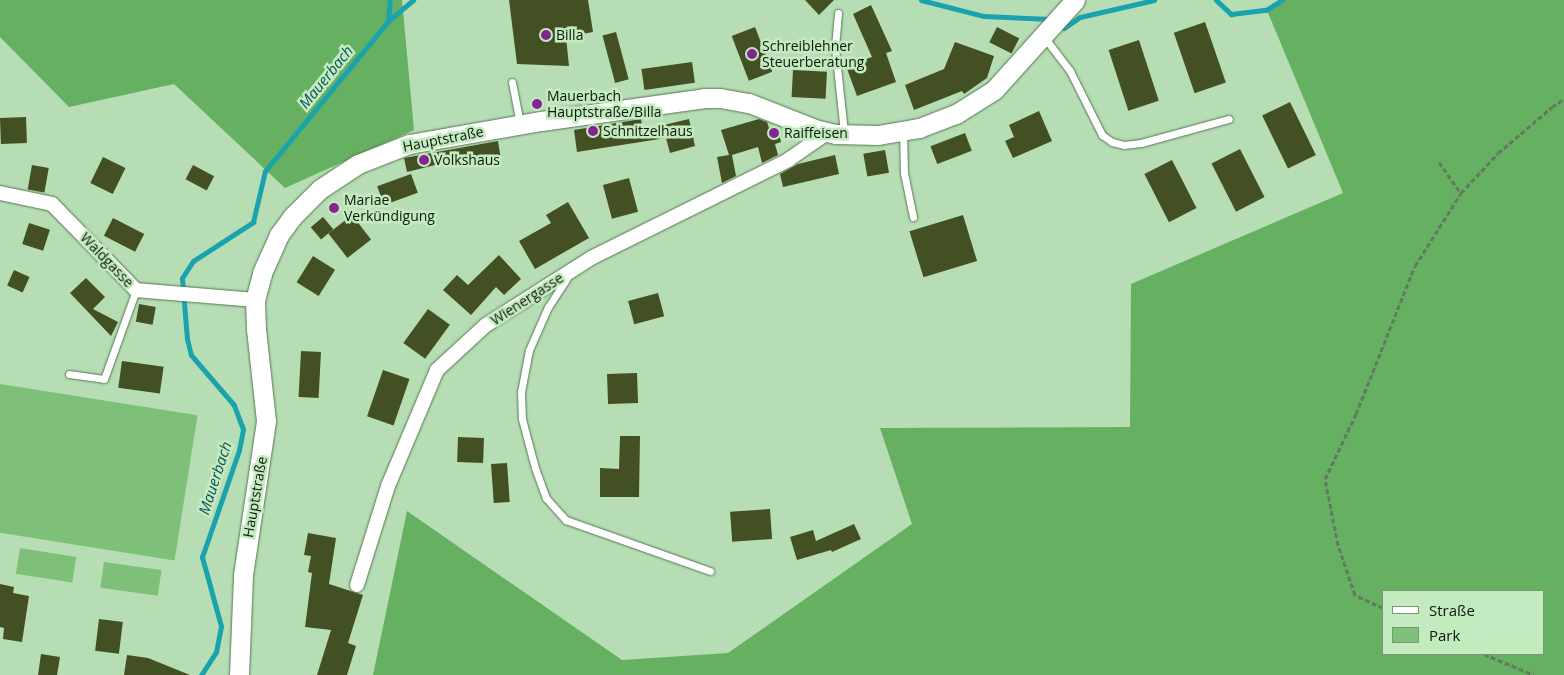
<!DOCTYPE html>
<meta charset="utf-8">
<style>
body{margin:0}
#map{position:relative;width:1564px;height:675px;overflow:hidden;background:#b7ddb4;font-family:"Open Sans",sans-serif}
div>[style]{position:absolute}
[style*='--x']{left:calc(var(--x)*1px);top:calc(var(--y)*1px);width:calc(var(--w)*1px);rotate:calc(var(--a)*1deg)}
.green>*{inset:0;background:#7ec07a;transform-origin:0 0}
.forest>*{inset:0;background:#66b062}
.stream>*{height:5px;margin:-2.5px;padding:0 2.5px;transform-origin:2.5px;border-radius:2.5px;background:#1ba3ad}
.building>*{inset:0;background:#435023;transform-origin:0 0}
.path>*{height:3px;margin-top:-1.5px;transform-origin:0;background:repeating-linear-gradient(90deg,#617b5f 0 5px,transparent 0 7.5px)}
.roads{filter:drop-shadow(0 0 1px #557752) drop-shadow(0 0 1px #557752)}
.lane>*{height:7px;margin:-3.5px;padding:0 3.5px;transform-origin:3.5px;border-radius:3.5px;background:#fff}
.street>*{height:14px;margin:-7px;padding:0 7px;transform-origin:7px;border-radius:7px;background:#fff}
.secondary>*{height:19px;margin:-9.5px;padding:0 9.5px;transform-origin:9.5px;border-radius:9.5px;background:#fff}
.dots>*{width:14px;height:14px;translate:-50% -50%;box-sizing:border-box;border:2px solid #c4eac0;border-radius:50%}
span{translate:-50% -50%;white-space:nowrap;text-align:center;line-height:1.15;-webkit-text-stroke:5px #c4eac0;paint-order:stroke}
.poi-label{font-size:14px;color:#0a1809}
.left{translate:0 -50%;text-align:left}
.street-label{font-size:14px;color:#0a1809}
.water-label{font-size:15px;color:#095258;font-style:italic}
.legend{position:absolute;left:1382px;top:590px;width:162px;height:65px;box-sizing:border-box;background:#c4eac0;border:1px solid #7a9677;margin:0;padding:6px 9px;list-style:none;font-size:15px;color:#0a1809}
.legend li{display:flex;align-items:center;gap:10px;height:25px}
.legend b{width:25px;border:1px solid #7a9677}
</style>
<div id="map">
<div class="green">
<i style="left:0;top:384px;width:200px;height:147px;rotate:9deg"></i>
<i style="left:20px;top:548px;width:57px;height:26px;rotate:9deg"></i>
<i style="left:104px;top:562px;width:58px;height:26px;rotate:8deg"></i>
</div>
<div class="forest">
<i style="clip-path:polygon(0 0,402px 0,414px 130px,285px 188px,174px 84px,69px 107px,0 37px)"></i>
<i style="clip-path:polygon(evenodd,1283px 0,1564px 0,1564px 675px,373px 675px,407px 511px,622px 660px,728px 653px,912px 524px,880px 428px,1130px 427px,1131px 284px,1343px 193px,1266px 8px,1283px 0,1543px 591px,1543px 654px,1383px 654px,1383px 591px,1543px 591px)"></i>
</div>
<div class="stream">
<i style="--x:921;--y:0;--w:65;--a:14.3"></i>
<i style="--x:984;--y:16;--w:67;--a:2.6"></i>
<i style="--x:1216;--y:0;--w:21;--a:43"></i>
<i style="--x:1231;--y:14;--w:35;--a:-7"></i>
<i style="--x:1266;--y:10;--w:19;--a:-32"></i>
<i style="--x:388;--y:21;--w:21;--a:-85"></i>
<i style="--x:1058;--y:24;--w:7;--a:34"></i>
<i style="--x:1064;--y:28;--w:19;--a:-35"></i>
<i style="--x:1080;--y:17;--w:76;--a:-12.9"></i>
<i style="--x:201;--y:675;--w:27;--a:-57"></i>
<i style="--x:216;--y:652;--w:26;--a:-79"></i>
<i style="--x:221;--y:626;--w:72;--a:-105.4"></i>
<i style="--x:202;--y:557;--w:113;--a:-70.9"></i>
<i style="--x:239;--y:450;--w:21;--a:-79"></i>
<i style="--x:243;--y:429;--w:26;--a:-111"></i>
<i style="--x:234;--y:405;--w:66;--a:-130.7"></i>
<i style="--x:191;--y:355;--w:16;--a:-104"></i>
<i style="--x:187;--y:339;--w:61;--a:-94.7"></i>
<i style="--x:182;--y:278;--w:20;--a:-57"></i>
<i style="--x:193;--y:261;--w:72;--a:-33"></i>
<i style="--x:253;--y:222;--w:52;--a:-76.8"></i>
<i style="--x:265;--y:171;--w:194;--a:-50.6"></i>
<i style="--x:388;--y:21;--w:33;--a:-40"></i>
</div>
<div class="building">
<i style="clip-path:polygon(509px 0,588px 0,593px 32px,566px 37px,569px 66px,517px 64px)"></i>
<i style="clip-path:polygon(805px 0,834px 0,819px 15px)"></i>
<i style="clip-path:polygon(871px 5px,892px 51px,886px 53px,896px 82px,857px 96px,846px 66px,872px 57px,853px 14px)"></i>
<i style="left:1205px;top:22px;width:64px;height:33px;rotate:71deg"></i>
<i style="left:755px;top:27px;width:48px;height:25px;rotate:69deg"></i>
<i style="left:997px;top:27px;width:25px;height:17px;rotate:27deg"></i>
<i style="left:616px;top:32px;width:49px;height:14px;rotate:75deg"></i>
<i style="left:1139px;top:40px;width:64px;height:32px;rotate:72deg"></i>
<i style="clip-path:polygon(955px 42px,994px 56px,987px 78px,964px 94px,962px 91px,914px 110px,905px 85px,944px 69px)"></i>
<i style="left:692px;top:62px;width:21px;height:51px;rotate:82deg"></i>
<i style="left:793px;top:70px;width:34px;height:27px;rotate:3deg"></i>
<i style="left:1290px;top:102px;width:59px;height:31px;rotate:64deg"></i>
<i style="clip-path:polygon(1039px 111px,1052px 141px,1013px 158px,1005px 141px,1014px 137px,1009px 125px)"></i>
<i style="left:26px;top:117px;width:26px;height:26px;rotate:88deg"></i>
<i style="clip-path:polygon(641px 119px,643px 130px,689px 119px,695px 146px,670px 153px,666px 138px,577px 152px,574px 130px)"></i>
<i style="clip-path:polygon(759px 119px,767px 122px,770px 131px,777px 128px,781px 142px,775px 144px,778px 155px,762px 163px,758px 147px,732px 155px,736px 176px,722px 183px,717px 157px,729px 155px,721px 130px)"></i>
<i style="left:965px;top:133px;width:19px;height:37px;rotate:69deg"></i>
<i style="clip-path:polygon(498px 141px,501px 160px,464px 166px,463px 158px,407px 172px,404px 158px)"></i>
<i style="left:1240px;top:149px;width:54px;height:32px;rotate:63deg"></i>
<i style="left:885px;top:150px;width:23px;height:22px;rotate:80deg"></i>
<i style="clip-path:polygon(835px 155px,839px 174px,783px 187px,780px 174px,798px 164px)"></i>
<i style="left:103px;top:157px;width:25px;height:29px;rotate:26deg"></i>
<i style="left:1172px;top:160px;width:54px;height:31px;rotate:63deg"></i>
<i style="left:32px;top:165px;width:17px;height:25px;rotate:10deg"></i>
<i style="left:193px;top:165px;width:24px;height:16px;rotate:28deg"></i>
<i style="left:411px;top:174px;width:20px;height:36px;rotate:70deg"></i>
<i style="left:629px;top:178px;width:35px;height:27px;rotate:75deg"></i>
<i style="clip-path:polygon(568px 202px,589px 238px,535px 269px,519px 241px,551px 223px,546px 215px)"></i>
<i style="left:352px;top:215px;width:31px;height:30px;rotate:52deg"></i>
<i style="left:963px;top:215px;width:48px;height:56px;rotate:73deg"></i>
<i style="left:323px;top:217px;width:16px;height:16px;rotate:50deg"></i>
<i style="left:113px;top:218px;width:35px;height:20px;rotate:27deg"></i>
<i style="left:29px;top:223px;width:22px;height:22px;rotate:18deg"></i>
<i style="clip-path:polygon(499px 255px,521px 279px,504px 295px,496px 287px,471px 315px,443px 290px,457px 275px,468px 285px)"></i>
<i style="left:313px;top:256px;width:26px;height:31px;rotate:32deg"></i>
<i style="left:14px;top:270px;width:17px;height:17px;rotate:24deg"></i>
<i style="clip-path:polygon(86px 278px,105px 297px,93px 309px,118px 322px,111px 336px,70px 293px)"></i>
<i style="left:658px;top:293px;width:24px;height:31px;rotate:75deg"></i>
<i style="left:139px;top:304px;width:17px;height:18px;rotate:10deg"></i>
<i style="left:428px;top:309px;width:27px;height:42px;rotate:36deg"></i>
<i style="left:301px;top:351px;width:20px;height:46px;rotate:3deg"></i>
<i style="left:122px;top:361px;width:42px;height:27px;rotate:8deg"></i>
<i style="left:383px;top:370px;width:28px;height:49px;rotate:19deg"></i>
<i style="left:637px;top:373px;width:30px;height:30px;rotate:88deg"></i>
<i style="clip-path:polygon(620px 436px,640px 436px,639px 497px,600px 497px,600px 468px,619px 469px)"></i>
<i style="left:458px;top:437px;width:26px;height:25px;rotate:2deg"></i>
<i style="left:507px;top:463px;width:39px;height:16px;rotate:86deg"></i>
<i style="left:770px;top:509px;width:30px;height:40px;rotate:86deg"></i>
<i style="clip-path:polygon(854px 524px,861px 539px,832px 552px,831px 550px,797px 560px,790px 537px,813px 530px,816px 541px)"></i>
<i style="clip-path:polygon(308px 533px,336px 538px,329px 584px,363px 595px,348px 643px,356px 646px,347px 675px,317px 675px,331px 630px,305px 627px,312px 573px,308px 572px,311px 556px,304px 555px)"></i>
<i style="clip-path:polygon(0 584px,14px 587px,13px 593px,29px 596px,22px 642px,3px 639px,4px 628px,0 627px)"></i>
<i style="left:99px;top:619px;width:24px;height:32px;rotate:7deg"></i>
<i style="clip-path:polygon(41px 654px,60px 657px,57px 675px,38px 675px)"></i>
<i style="clip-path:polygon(127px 655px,148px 658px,190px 675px,124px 675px)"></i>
</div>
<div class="path">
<i style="--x:1439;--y:162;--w:38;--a:55"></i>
<i style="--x:1383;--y:608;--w:31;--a:-155"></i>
<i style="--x:1355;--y:595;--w:53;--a:-108.8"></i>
<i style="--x:1338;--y:545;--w:67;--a:-101.1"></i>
<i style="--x:1325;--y:479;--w:72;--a:-64.5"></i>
<i style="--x:1356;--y:414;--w:159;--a:-68.3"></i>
<i style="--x:1415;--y:266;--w:86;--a:-57.8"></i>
<i style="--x:1461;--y:193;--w:54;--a:-47.2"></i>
<i style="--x:1498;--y:153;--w:71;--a:-40.4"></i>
<i style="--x:1552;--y:107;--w:14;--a:-34"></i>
<i style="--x:1484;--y:654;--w:54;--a:22.8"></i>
</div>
<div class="roads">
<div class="lane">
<i style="--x:838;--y:13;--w:35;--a:95"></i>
<i style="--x:835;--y:48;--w:84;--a:83.9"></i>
<i style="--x:1044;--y:37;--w:43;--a:52.6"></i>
<i style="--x:1070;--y:71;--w:72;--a:63.4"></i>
<i style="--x:1102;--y:135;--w:12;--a:35"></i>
<i style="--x:1112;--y:142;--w:12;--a:14"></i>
<i style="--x:1124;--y:145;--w:17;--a:-7"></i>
<i style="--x:1141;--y:143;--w:91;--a:-15.3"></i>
<i style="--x:512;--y:82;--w:43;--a:79.2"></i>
<i style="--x:903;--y:132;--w:41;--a:88.6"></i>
<i style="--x:904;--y:173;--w:45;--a:78.4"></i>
<i style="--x:567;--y:278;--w:35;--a:123"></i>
<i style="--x:548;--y:307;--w:47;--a:113.8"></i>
<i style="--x:529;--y:350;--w:43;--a:100.8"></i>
<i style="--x:521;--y:392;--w:27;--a:88"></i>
<i style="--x:522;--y:419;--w:51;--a:75.1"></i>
<i style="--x:535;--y:468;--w:32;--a:70"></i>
<i style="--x:546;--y:498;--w:30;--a:48"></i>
<i style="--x:566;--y:520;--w:153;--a:19.5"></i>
<i style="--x:69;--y:374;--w:35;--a:8"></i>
<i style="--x:104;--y:379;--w:95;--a:-70.2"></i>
</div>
<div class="street">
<i style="--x:0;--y:193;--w:53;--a:11.9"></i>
<i style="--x:52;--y:204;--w:120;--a:45.7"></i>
<i style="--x:136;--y:290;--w:119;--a:4.8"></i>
<i style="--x:357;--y:585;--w:104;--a:-72.6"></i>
<i style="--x:388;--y:486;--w:126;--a:-67.1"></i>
<i style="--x:437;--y:370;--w:67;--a:-42.6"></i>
<i style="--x:486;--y:325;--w:125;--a:-32.5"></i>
<i style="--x:591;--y:258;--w:220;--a:-26.4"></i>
<i style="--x:788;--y:160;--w:47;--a:-34.7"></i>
</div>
<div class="secondary">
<i style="--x:239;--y:675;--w:100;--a:-87.7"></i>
<i style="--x:243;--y:575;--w:156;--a:-81.5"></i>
<i style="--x:266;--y:421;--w:93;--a:-96.2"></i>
<i style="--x:256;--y:329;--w:29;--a:-92"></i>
<i style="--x:255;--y:300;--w:28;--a:-75"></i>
<i style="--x:262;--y:273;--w:42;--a:-65.9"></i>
<i style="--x:279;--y:235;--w:24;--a:-54"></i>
<i style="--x:293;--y:216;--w:38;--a:-45"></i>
<i style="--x:320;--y:189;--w:45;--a:-33.3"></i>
<i style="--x:358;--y:164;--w:55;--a:-21.4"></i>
<i style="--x:409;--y:144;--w:134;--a:-9.9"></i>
<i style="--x:541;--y:121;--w:165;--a:-8"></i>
<i style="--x:704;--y:98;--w:16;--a:0"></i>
<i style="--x:720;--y:98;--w:29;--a:10"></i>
<i style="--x:749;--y:103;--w:74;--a:21.4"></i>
<i style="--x:818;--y:130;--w:17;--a:13"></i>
<i style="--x:835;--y:134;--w:43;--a:1.3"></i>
<i style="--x:878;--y:135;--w:42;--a:-9.7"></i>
<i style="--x:919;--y:128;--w:40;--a:-21"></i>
<i style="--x:956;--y:114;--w:45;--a:-32.3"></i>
<i style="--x:994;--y:90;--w:121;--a:-48"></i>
</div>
</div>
<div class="dots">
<i style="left:546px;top:35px;background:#832590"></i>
<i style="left:752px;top:54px;background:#832590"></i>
<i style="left:537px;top:104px;background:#832590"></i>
<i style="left:593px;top:131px;background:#832590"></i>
<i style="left:774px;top:133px;background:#832590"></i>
<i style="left:424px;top:160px;background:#832590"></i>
<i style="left:334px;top:208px;background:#832590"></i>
</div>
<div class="poi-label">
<span class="left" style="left:556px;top:35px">Billa</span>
<span class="left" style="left:762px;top:54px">Schreiblehner<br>Steuerberatung</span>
<span class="left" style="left:547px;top:104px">Mauerbach<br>Hauptstraße/Billa</span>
<span class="left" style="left:603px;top:131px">Schnitzelhaus</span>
<span class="left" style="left:784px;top:133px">Raiffeisen</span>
<span class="left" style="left:434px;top:160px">Volkshaus</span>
<span class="left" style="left:344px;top:208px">Mariae<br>Verkündigung</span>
</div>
<div class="street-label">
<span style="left:443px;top:139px;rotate:-11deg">Hauptstraße</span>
<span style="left:107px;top:260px;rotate:46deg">Waldgasse</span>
<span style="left:527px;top:299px;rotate:-33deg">Wienergasse</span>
<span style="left:255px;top:497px;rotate:-80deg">Hauptstraße</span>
</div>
<div class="water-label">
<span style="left:326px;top:77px;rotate:-51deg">Mauerbach</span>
<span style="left:215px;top:478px;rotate:-72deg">Mauerbach</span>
</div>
<ul class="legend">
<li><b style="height:6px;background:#fff"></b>Straße</li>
<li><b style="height:14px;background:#7ec07a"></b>Park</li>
</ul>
</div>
